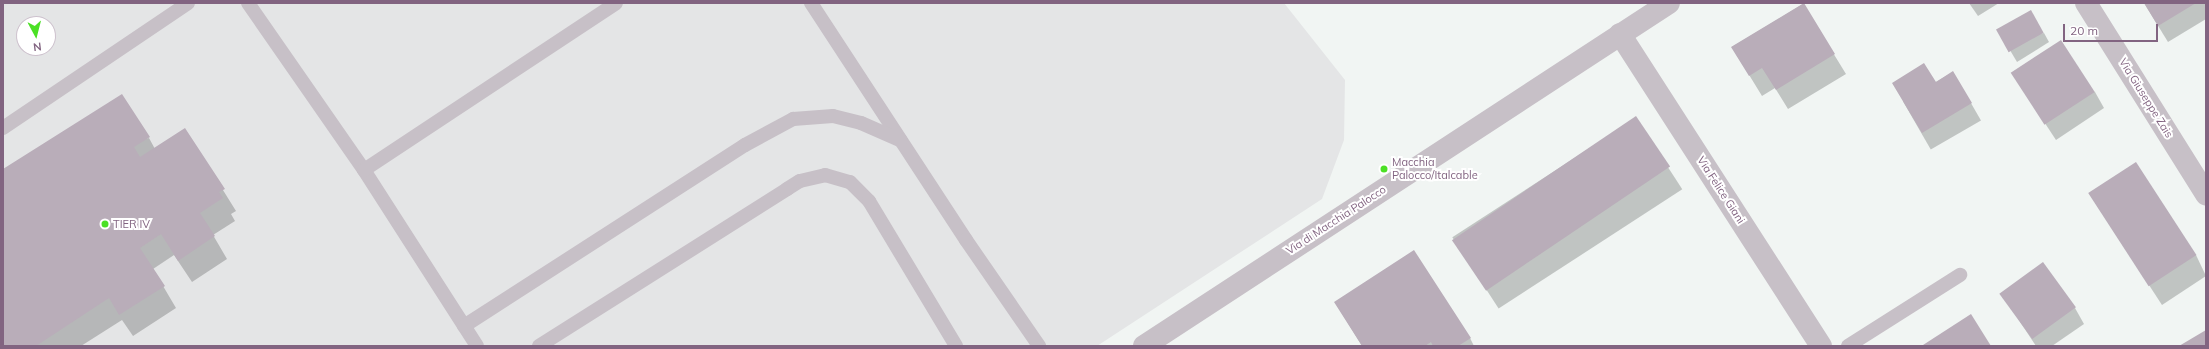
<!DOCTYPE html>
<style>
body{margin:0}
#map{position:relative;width:2209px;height:349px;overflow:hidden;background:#f1f5f3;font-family:Mulish,sans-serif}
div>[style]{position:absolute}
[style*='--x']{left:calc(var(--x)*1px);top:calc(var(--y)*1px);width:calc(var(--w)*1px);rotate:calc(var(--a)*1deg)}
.built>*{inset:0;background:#e4e5e6}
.shadow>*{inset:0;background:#0003;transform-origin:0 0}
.building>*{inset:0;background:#b9adb9;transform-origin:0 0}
.service>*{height:14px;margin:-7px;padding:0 7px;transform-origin:7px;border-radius:7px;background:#c7c0c7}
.minor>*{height:22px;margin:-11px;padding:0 11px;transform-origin:11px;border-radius:11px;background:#c7c0c7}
.tertiary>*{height:22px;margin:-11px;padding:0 11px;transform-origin:11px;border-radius:11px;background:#c7c0c7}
.dots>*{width:11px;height:11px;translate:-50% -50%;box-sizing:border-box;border:2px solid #fff;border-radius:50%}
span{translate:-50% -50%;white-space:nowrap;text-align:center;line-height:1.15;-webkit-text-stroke:4px #fff;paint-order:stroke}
.street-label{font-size:11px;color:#826481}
.poi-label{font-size:11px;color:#826481}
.left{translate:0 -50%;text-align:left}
.frame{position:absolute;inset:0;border:4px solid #826481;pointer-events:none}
.north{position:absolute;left:16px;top:16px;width:40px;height:40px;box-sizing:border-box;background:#fff;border:1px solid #cdc1cd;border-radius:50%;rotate:173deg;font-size:11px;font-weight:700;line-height:16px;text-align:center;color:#826481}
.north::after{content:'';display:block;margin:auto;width:14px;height:18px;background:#4be025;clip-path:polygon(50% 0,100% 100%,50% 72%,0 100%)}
.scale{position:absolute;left:2063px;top:24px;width:95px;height:18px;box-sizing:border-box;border:2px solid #826481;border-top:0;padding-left:5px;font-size:12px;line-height:14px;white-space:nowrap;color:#826481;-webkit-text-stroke:3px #fff;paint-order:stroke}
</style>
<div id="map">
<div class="built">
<i style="clip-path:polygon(evenodd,3px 3px,1284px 3px,1345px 80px,1344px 140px,1322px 199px,1097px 346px,3px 346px,3px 3px,24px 24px,48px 24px,48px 48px,24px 48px,24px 24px)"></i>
</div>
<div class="shadow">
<i style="clip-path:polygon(1969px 3px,1999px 3px,1978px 16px)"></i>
<i style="clip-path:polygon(2144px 3px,2205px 3px,2206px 19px,2168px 42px)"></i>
<i style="clip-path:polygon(1803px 4px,1846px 74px,1788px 109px,1775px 88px,1762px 96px,1732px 47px)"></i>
<i style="clip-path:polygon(2044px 33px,2049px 42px,2017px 62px,2004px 40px)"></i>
<i style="left:1953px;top:72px;width:56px;height:58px;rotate:60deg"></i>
<i style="clip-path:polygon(2012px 73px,2095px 92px,2104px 108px,2056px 140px)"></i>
<i style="left:1636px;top:118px;width:85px;height:219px;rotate:57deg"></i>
<i style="clip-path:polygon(185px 129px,236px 211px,231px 214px,235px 221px,213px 235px,227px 259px,192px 282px,174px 255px,153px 269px,176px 308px,133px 336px,122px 320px,81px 346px,3px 346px,3px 171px,149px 138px,155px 149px)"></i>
<i style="clip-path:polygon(2089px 193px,2196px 255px,2206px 276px,2162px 305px)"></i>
<i style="clip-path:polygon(2001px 293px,2075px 308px,2084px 324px,2052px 346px,2036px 346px)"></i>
<i style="clip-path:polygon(1335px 302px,1470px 338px,1474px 346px,1362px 346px)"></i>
</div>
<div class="building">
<i style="clip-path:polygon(1804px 3px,1835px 54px,1776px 90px,1762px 68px,1749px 76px,1731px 47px)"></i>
<i style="clip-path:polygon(2144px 3px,2196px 3px,2158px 26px)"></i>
<i style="left:2031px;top:10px;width:26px;height:40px;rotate:61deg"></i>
<i style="left:2061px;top:40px;width:62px;height:60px;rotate:57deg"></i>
<i style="clip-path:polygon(1924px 63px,1936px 82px,1953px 71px,1972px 103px,1922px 133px,1892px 83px)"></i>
<i style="clip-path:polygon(122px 94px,150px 137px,134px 147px,140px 157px,185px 128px,225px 189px,219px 192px,223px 198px,200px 213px,215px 236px,178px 261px,161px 234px,140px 248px,165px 286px,119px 315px,109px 298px,36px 346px,3px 346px,3px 169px)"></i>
<i style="left:1636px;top:116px;width:61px;height:222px;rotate:56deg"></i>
<i style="left:2136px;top:162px;width:111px;height:57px;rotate:57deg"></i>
<i style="clip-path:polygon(1414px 250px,1471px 338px,1458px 346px,1433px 346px,1431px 342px,1425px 346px,1362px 346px,1334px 302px)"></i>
<i style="left:2043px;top:262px;width:56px;height:54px;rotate:54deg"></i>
<i style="clip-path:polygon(1971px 314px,1991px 346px,1924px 346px,1923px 345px)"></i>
<i style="clip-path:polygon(2206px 330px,2206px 346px,2179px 346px)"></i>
</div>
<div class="service">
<i style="--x:248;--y:3;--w:203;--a:55.2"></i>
<i style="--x:364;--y:170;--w:209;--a:57.3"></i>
<i style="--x:811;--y:3;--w:283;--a:56.8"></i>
<i style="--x:966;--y:240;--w:129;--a:55.4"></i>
<i style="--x:3;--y:128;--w:223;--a:-34"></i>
<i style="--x:364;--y:170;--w:302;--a:-33.5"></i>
<i style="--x:464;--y:326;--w:334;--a:-32.8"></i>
<i style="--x:745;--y:145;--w:55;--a:-28.4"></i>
<i style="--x:793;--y:119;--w:40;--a:-4.3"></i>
<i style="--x:833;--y:116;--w:29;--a:14"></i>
<i style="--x:861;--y:123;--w:43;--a:23.6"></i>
<i style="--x:539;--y:346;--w:294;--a:-32.3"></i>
<i style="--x:787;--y:189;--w:15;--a:-32"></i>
<i style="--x:800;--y:181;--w:26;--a:-13"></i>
<i style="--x:825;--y:175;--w:26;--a:16"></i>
<i style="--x:850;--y:182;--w:27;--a:45"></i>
<i style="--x:869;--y:201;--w:169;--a:59"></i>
<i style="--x:1848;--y:346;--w:133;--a:-32.4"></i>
</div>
<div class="minor">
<i style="--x:2086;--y:3;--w:226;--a:57.9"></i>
<i style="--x:1620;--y:34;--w:371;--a:57.2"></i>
</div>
<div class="tertiary">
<i style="--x:1144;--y:346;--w:627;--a:-33.16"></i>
</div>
<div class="dots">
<i style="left:1384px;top:169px;background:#4be025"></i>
<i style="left:105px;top:224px;background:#4be025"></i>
</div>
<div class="street-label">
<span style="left:2146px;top:98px;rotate:58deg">Via Giuseppe Zais</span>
<span style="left:1721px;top:190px;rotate:57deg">Via Felice Giani</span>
<span style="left:1336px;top:220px;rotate:-33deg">Via di Macchia Palocco</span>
</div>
<div class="poi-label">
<span class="left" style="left:1392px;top:169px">Macchia<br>Palocco/Italcable</span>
<span class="left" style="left:113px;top:224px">TIER IV</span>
</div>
<div class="frame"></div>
<div class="north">N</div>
<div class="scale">20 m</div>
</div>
